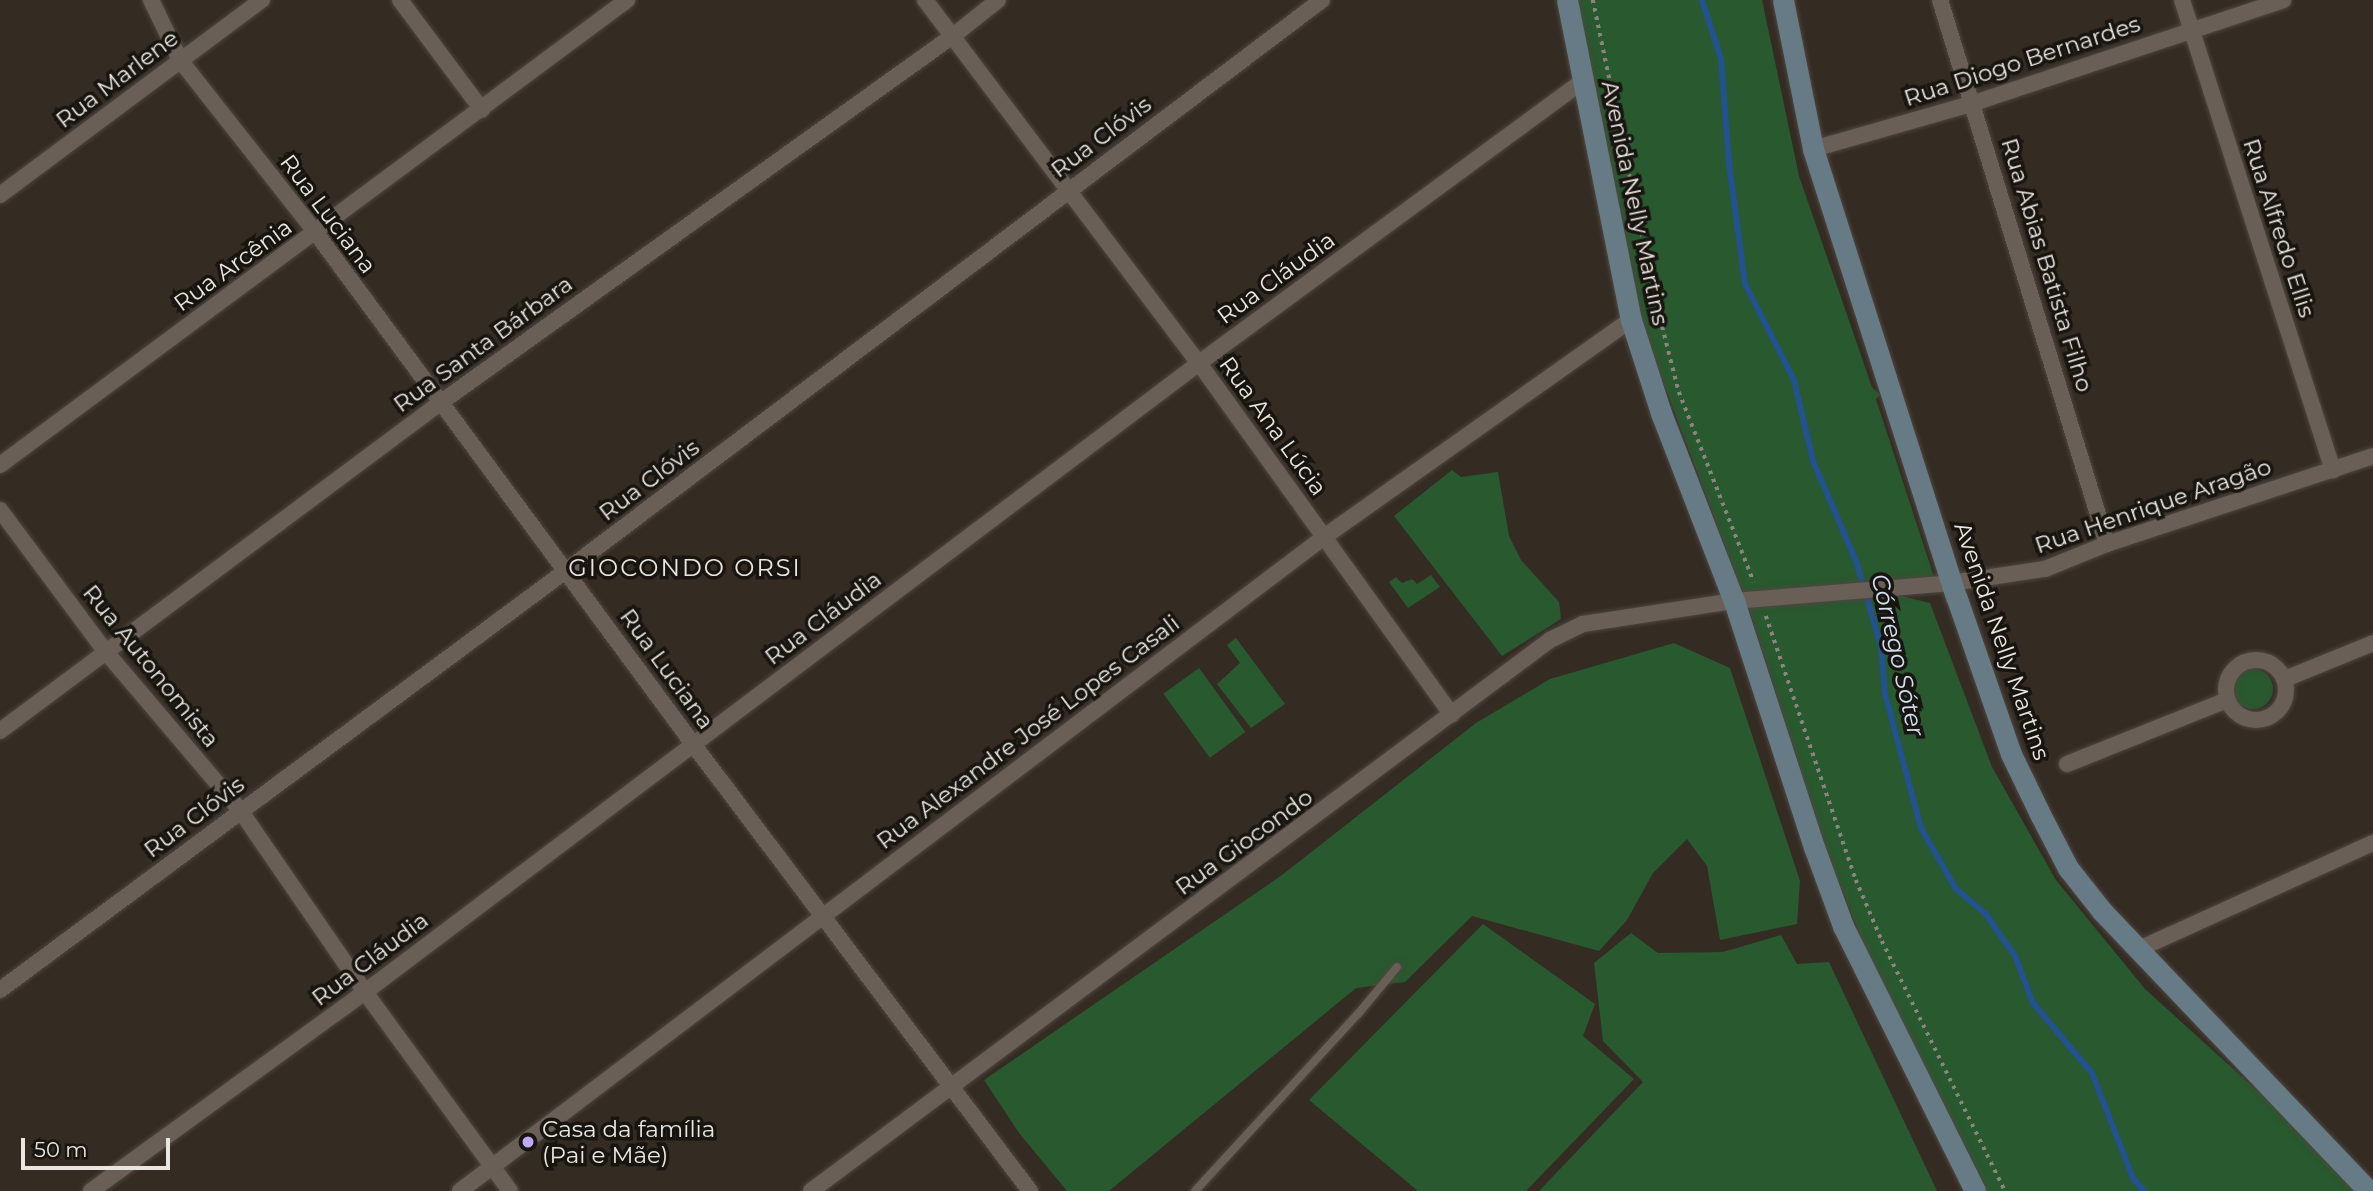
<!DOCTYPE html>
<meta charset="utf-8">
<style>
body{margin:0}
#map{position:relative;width:2373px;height:1191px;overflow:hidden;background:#342b23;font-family:Montserrat,sans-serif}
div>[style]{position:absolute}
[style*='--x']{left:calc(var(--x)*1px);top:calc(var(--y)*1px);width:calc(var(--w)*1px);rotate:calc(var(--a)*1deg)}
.green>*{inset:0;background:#29592e;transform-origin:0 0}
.round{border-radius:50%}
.stream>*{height:6px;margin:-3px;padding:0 3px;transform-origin:3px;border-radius:3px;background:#22528f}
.path>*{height:3.5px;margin-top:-1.75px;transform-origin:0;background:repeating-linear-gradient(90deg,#8c847e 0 3.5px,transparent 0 8.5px)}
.roads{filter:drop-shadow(0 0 2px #4d463f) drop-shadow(0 0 2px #4d463f)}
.lane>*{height:8px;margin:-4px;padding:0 4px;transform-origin:4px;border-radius:4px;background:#695f56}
.street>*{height:16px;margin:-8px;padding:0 8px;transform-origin:8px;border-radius:8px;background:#695f56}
.street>.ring{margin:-8px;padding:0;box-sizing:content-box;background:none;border:16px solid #695f56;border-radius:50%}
.secondary>*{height:21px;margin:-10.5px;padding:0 10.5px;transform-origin:10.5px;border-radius:10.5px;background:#667b85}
.dots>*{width:19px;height:19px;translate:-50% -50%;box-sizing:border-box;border:4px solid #181511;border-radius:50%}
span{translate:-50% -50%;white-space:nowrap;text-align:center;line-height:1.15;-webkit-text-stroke:7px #181511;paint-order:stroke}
.street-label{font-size:23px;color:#ece6e1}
.poi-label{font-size:23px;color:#ece6e1}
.left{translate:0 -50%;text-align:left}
.neighbourhood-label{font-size:24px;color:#ece6e1;letter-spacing:2px}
.water-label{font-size:24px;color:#d3e1f3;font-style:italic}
.scale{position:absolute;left:21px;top:1138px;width:149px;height:32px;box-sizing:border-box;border:4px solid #ece6e1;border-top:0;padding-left:9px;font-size:21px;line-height:24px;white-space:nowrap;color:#ece6e1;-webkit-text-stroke:5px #181511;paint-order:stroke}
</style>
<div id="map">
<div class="green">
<i style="clip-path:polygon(1575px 0,1762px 0,1799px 176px,1872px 387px,1880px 395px,1876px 399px,1937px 586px,1898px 595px,1930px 603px,1992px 767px,2056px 880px,2145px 989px,2368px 1191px,1982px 1191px,1886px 996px,1855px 923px,1826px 849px,1752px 618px,1640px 320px)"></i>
<i style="clip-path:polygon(1452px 470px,1461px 477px,1498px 472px,1509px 536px,1521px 560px,1559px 602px,1561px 619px,1502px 656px,1394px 516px)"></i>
<i style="clip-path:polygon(1431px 575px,1440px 587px,1408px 608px,1389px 582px,1396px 577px,1402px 583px,1412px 579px,1417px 584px)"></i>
<i style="clip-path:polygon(1236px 638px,1285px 704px,1251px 728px,1217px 684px,1240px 663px,1227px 645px)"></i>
<i style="clip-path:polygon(1674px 643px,1730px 668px,1800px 881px,1797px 924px,1720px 940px,1707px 866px,1687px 839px,1653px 873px,1627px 920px,1599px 951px,1472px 916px,1405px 982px,1356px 988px,1109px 1191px,1067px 1191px,1019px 1133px,984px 1080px,1282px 875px,1476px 723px,1550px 679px)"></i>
<i style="left:1199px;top:668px;width:79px;height:44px;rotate:54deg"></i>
<i class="round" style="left:2233px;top:669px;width:40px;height:40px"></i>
<i style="clip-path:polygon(1483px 924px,1595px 1004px,1583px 1036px,1634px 1079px,1526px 1191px,1418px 1191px,1309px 1100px)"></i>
<i style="clip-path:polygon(1631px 933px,1658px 953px,1723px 952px,1781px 935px,1797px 964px,1829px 962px,1937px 1191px,1539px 1191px,1643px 1082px,1603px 1041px,1594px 963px)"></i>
</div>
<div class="stream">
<i style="--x:1702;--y:0;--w:62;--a:72.1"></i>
<i style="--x:1721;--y:59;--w:105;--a:85.6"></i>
<i style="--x:1729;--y:164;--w:121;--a:82.4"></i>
<i style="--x:1745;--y:284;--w:108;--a:63"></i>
<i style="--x:1794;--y:380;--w:83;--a:76.8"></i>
<i style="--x:1813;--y:461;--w:109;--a:66.7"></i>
<i style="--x:1856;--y:561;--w:89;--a:73.6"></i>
<i style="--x:1881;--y:646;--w:48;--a:85.2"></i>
<i style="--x:1885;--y:694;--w:139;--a:75"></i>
<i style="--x:1921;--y:828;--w:70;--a:60.2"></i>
<i style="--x:1956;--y:889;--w:38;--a:40"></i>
<i style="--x:1985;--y:913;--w:52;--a:55.1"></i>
<i style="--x:2015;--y:956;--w:50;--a:69"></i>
<i style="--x:2033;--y:1003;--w:92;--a:49.9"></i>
<i style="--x:2092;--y:1073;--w:113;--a:68.7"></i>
<i style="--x:2133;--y:1178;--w:17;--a:50"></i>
</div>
<div class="path">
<i style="--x:1593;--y:0;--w:309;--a:78.2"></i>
<i style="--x:1656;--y:302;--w:93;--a:75.7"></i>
<i style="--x:1679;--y:392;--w:204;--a:68.5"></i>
<i style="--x:1766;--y:616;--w:279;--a:71.2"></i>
<i style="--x:1856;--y:880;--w:66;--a:66.9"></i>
<i style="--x:1882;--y:941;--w:279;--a:63.8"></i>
</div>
<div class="roads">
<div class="lane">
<i style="--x:1195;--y:1191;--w:241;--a:-47.4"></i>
<i style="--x:1358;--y:1014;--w:61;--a:-50.3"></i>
</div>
<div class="street">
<i style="--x:151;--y:0;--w:67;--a:64.2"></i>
<i style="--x:180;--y:60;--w:220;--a:51.8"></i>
<i style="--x:316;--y:233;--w:635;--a:53.58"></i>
<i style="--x:693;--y:744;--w:560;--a:52.99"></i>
<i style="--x:400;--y:0;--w:137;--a:53.3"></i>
<i style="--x:925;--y:0;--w:455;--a:53"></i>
<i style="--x:1199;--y:363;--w:433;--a:54.3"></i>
<i style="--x:1940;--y:0;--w:569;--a:72.93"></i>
<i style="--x:2182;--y:0;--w:494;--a:72.2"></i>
<i style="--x:1813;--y:149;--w:167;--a:-15.9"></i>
<i style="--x:1974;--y:103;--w:326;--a:-18.4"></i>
<i style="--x:0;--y:195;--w:327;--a:-36.7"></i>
<i style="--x:0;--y:465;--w:781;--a:-36.56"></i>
<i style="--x:0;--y:510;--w:177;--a:53.3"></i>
<i style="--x:106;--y:652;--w:207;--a:49.7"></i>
<i style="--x:240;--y:810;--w:221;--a:55.5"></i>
<i style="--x:365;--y:992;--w:246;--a:53.9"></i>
<i class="ring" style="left:2226px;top:660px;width:44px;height:44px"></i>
<i style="--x:2285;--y:679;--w:95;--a:-22.2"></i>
<i style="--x:0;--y:731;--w:549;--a:-36.7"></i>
<i style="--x:440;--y:403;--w:632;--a:-35.6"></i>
<i style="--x:954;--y:35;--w:56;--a:-38.5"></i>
<i style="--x:2067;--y:764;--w:172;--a:-21.8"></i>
<i style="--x:2139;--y:949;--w:257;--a:-24.4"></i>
<i style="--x:0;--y:990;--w:706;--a:-36.53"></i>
<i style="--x:567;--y:570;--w:946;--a:-37.05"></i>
<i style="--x:91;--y:1191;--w:339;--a:-36"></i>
<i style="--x:365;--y:992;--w:1045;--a:-37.02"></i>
<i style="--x:1199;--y:363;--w:475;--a:-36.3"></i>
<i style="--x:460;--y:1191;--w:1084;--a:-37.12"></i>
<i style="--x:1324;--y:537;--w:376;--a:-35.3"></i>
<i style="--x:811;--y:1191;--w:922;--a:-36.71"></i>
<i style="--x:1550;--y:640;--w:37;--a:-26"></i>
<i style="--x:1583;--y:624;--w:153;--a:-8.7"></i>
<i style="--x:1734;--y:601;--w:218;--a:-4.7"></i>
<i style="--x:1951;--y:583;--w:95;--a:-8.5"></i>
<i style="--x:2045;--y:569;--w:67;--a:-22"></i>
<i style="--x:2107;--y:544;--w:280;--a:-18.3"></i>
</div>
<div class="secondary">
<i style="--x:1567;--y:0;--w:326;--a:78.7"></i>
<i style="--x:1631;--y:320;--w:98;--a:72.1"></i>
<i style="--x:1661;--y:413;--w:202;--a:68.8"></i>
<i style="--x:1734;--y:601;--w:259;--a:72"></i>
<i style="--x:1814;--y:847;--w:84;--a:69.8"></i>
<i style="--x:1843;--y:926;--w:296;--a:63.5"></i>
<i style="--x:1783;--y:0;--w:152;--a:78.6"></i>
<i style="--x:1813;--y:149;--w:469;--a:72.3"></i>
<i style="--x:1956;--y:596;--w:167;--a:70.8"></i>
<i style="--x:2011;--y:754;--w:69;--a:64.2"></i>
<i style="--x:2041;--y:816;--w:59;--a:62.6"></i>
<i style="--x:2068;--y:868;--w:55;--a:51.7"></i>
<i style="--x:2102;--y:911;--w:387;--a:46.4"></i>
</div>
</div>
<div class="dots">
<i style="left:528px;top:1142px;background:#bda9f5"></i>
</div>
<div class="street-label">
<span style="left:2022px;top:61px;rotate:-18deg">Rua Diogo Bernardes</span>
<span style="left:117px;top:79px;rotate:-37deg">Rua Marlene</span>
<span style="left:1101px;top:137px;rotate:-37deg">Rua Clóvis</span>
<span style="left:1635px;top:203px;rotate:78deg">Avenida Nelly Martins</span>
<span style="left:328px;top:214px;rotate:53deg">Rua Luciana</span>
<span style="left:2279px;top:228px;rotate:72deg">Rua Alfredo Ellis</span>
<span style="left:233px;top:265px;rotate:-36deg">Rua Arcênia</span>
<span style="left:2047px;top:265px;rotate:73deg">Rua Abias Batista Filho</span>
<span style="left:1276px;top:278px;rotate:-36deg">Rua Cláudia</span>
<span style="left:483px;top:344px;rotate:-36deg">Rua Santa Bárbara</span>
<span style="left:1273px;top:426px;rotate:54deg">Rua Ana Lúcia</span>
<span style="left:649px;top:480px;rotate:-37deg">Rua Clóvis</span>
<span style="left:2153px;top:506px;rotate:-19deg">Rua Henrique Aragão</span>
<span style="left:823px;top:618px;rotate:-37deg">Rua Cláudia</span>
<span style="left:2002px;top:641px;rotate:71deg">Avenida Nelly Martins</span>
<span style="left:151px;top:666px;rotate:51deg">Rua Autonomista</span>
<span style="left:667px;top:669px;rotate:54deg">Rua Luciana</span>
<span style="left:1028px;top:732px;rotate:-37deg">Rua Alexandre José Lopes Casali</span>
<span style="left:194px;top:817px;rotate:-37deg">Rua Clóvis</span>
<span style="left:1244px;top:842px;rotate:-36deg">Rua Giocondo</span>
<span style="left:370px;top:959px;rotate:-37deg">Rua Cláudia</span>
</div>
<div class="poi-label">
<span class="left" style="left:542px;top:1142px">Casa da família<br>(Pai e Mãe)</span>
</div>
<div class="neighbourhood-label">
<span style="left:685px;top:568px">GIOCONDO ORSI</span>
</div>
<div class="water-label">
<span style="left:1898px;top:655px;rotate:77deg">Córrego Sóter</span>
</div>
<div class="scale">50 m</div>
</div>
